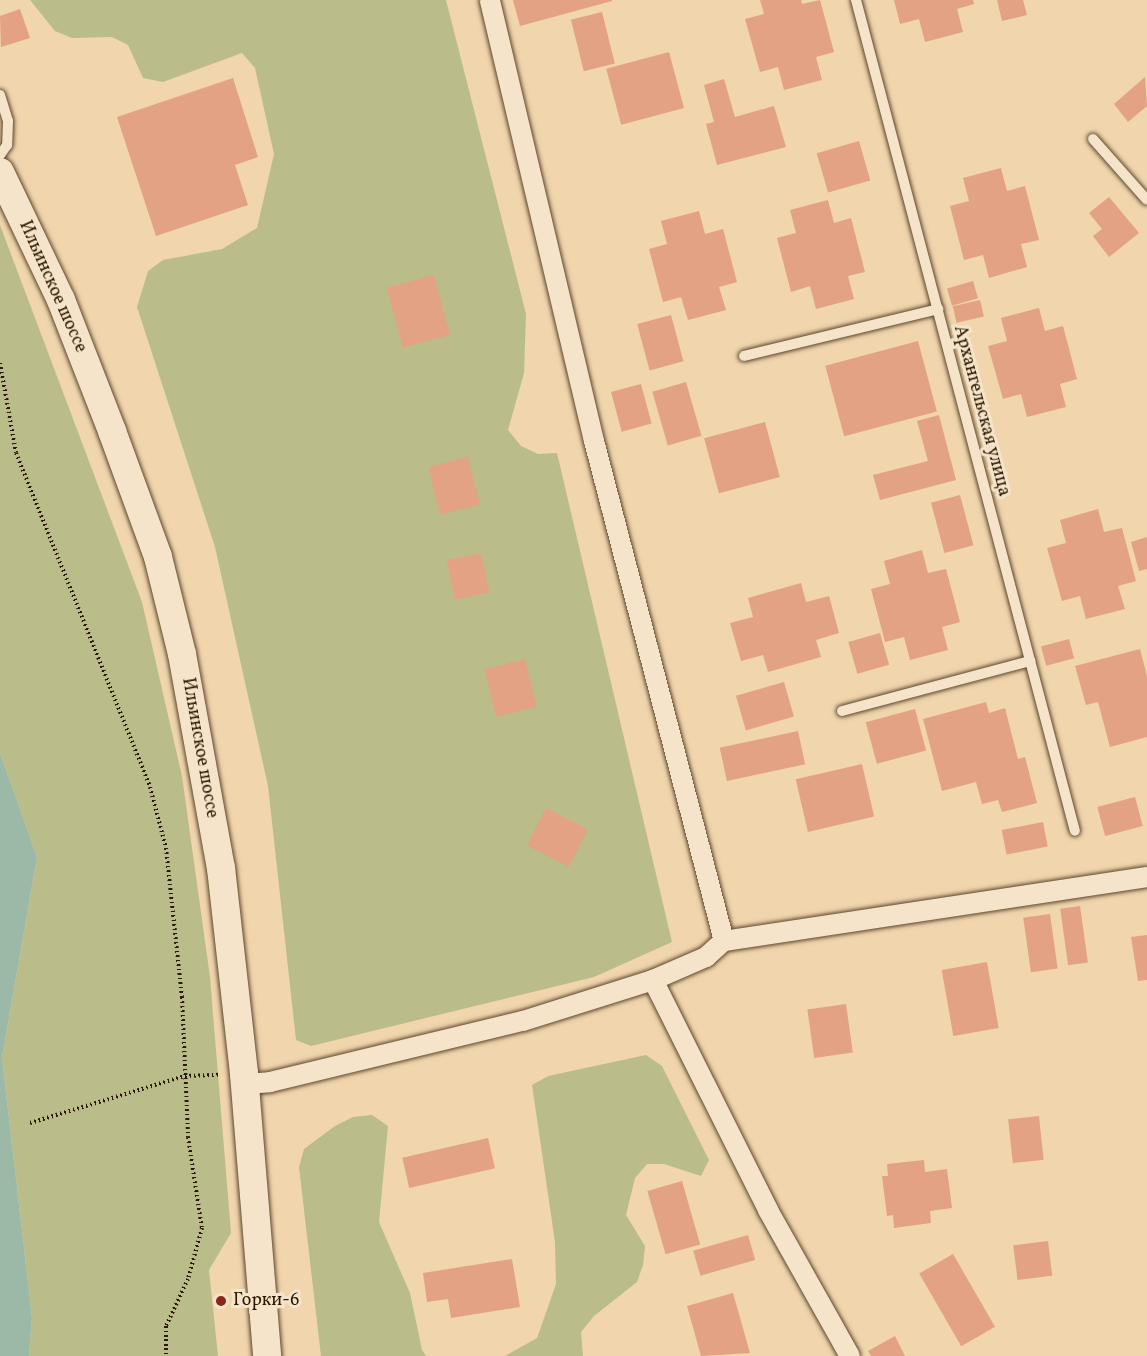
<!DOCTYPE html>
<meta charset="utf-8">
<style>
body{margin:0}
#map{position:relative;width:1147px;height:1356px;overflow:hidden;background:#f0d5ad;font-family:Vollkorn,serif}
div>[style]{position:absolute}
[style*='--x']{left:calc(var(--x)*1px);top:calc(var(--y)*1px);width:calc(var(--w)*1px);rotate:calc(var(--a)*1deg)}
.green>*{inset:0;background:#babd89}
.water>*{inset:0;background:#9bb9a6}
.building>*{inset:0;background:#e3a283;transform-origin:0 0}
.path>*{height:4px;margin-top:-2px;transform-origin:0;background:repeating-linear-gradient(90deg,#2c1800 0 1.5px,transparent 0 4.5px)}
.roads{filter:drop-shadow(0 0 2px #5d472b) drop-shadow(0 0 2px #5d472b)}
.lane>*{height:10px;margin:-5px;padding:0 5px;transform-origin:5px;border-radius:5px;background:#f5e4ca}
.street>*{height:20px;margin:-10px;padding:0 10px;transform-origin:10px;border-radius:10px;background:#f5e4ca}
.secondary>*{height:28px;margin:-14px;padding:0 14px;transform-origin:14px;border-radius:14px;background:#f5e4ca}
.dots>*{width:16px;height:16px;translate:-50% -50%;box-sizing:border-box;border:3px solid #f5e4ca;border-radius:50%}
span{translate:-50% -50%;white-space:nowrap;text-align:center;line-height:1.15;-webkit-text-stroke:6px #f5e4ca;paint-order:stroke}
.street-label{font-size:18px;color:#2c1800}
.poi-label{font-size:18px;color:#2c1800}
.left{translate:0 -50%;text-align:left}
</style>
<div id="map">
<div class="green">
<i style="clip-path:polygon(30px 0,446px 0,526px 314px,524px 373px,508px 430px,521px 446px,538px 454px,557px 453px,672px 942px,594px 977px,311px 1046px,296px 1040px,268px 786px,215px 547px,137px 307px,148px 271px,163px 260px,222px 249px,257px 228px,274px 154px,255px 68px,242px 53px,163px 82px,143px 78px,128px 45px,112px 37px,72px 38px,55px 31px)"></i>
<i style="clip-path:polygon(0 225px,142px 602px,182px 776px,210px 977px,231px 1233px,209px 1270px,218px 1356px,29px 1356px,32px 1317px,2px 1058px,37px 857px,0 753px)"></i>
<i style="clip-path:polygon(646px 1055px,662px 1066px,709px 1160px,701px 1176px,664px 1164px,647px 1164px,635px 1178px,626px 1215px,645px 1246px,643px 1265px,637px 1282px,594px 1316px,581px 1332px,583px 1356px,505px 1356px,537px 1338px,556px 1284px,555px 1242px,532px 1085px,548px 1076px)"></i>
<i style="clip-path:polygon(372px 1115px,388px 1126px,379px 1222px,410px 1293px,422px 1350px,426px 1356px,321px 1356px,299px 1167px,304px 1149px,335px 1126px,353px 1117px)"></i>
</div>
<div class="water">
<i style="clip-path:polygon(0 753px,37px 857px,2px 1058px,32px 1317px,29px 1356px,0 1356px)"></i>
</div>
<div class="building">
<i style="clip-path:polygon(513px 0,612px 0,612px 1px,520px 26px)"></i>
<i style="clip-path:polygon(760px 0,801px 0,802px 4px,820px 0,834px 52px,816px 57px,822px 80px,784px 90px,778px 67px,760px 72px,745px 19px,764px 14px)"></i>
<i style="clip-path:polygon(894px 0,973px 0,974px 4px,957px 9px,963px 32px,925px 42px,919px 19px,900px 24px)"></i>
<i style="clip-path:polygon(997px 0,1023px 0,1027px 15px,1002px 21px)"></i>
<i style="clip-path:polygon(20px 9px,30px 38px,1px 47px,0 16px)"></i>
<i style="left:602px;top:12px;width:53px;height:32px;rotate:76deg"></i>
<i style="left:669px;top:52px;width:58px;height:65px;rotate:75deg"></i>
<i style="clip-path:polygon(1145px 77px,1147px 106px,1128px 122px,1114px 104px)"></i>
<i style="clip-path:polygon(233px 78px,258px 157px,235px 165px,248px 205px,156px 236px,117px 117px)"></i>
<i style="clip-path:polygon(724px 79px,735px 117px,774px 106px,786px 147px,717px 165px,706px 124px,714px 122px,704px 85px)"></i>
<i style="left:859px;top:141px;width:41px;height:44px;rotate:74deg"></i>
<i style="clip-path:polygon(1001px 168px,1007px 191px,1025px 186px,1039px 240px,1021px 244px,1027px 267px,989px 278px,983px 255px,964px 260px,950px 206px,969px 201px,963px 178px)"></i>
<i style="clip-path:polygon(1109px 197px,1139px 233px,1109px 257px,1093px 236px,1102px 229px,1089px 213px)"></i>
<i style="clip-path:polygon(828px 200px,834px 223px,851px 218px,865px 272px,848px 276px,854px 299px,816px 309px,810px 286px,791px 292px,777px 238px,796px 233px,790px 210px)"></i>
<i style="clip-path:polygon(699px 211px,705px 234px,723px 229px,737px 282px,719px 287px,726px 310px,688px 320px,681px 297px,663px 302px,649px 249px,667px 244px,661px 221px)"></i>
<i style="left:434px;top:275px;width:62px;height:49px;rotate:75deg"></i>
<i style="left:973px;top:281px;width:18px;height:27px;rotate:74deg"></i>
<i style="left:980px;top:300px;width:17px;height:28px;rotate:77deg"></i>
<i style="clip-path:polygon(1039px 308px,1045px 331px,1063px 326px,1077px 379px,1060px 384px,1066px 407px,1027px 417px,1021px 394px,1003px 399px,988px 346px,1007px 341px,1001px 318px)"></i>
<i style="left:671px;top:315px;width:48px;height:35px;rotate:75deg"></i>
<i style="left:918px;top:341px;width:73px;height:96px;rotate:75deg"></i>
<i style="left:686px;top:382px;width:56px;height:35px;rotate:74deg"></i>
<i style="left:641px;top:384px;width:41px;height:31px;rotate:75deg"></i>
<i style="clip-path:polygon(939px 415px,956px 480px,880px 500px,873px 475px,928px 461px,917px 421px)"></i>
<i style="left:765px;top:422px;width:57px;height:63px;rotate:75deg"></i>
<i style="left:468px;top:457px;width:49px;height:41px;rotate:76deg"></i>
<i style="left:960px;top:495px;width:52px;height:30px;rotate:75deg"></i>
<i style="clip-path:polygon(1098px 509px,1104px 532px,1122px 528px,1136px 581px,1118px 586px,1125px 609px,1086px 619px,1080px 596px,1062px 601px,1047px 548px,1066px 543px,1060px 520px)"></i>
<i style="clip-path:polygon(1147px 537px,1147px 569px,1139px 571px,1131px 542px)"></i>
<i style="clip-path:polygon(922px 550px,928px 573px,946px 569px,960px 622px,942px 627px,948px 650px,910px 660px,904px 637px,885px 642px,871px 589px,890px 584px,884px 561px)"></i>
<i style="left:481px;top:553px;width:40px;height:35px;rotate:78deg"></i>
<i style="clip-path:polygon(801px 583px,806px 602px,829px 596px,839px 633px,816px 640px,821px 657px,768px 672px,763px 655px,741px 661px,730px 623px,753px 617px,748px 598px)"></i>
<i style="left:880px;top:633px;width:33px;height:33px;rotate:74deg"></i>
<i style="left:1069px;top:639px;width:20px;height:29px;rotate:75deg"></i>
<i style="clip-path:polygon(1140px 649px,1147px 676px,1147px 737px,1110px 747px,1098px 702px,1086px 705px,1075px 666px)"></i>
<i style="left:525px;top:659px;width:49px;height:42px;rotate:76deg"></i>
<i style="left:784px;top:682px;width:36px;height:50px;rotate:74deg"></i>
<i style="clip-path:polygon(986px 702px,989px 713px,1005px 708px,1018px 759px,1025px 757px,1037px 803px,1002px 812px,998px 800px,982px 804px,976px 782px,942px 791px,923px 719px)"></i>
<i style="left:915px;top:709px;width:43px;height:51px;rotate:75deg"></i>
<i style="left:798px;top:731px;width:34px;height:80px;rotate:78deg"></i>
<i style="left:862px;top:764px;width:54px;height:68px;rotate:77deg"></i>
<i style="left:1135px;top:797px;width:30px;height:39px;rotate:75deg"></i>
<i style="left:546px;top:808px;width:47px;height:42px;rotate:27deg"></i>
<i style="left:1043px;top:822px;width:25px;height:42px;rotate:79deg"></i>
<i style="left:1080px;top:906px;width:57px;height:20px;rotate:82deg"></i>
<i style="left:1050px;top:914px;width:55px;height:27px;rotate:82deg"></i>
<i style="clip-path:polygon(1147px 935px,1147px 980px,1138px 981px,1131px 937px)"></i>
<i style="left:987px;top:962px;width:67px;height:46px;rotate:80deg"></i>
<i style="left:846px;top:1004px;width:49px;height:39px;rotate:82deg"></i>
<i style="left:1039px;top:1116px;width:44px;height:31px;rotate:84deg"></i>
<i style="left:488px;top:1138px;width:31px;height:88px;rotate:77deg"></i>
<i style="clip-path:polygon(924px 1160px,925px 1172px,947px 1169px,952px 1208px,930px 1211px,931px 1223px,894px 1228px,893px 1215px,887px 1216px,882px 1176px,888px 1176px,887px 1164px)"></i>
<i style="left:682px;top:1181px;width:66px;height:36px;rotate:74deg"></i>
<i style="left:748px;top:1235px;width:26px;height:57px;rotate:74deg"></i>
<i style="left:1048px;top:1241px;width:35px;height:35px;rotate:83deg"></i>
<i style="left:953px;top:1254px;width:84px;height:39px;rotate:60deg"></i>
<i style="clip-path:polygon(512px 1259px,520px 1307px,451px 1318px,448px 1299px,427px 1302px,423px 1273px)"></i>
<i style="clip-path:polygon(733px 1293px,750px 1353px,701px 1356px,687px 1306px)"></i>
<i style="clip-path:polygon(895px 1336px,905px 1356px,871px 1356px,868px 1351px)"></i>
</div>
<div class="path">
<i style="--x:0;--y:363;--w:91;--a:79.9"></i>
<i style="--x:16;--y:453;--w:360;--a:68.1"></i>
<i style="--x:150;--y:787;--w:63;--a:75.3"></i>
<i style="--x:166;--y:848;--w:150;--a:83.9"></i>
<i style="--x:182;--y:997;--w:140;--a:87.5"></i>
<i style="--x:188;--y:1137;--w:92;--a:81.3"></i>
<i style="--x:202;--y:1228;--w:53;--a:105.4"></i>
<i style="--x:188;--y:1279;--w:52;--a:115.1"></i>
<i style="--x:166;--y:1326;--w:30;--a:90"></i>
<i style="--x:30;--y:1123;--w:162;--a:-16.9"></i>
<i style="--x:185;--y:1076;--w:34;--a:-2"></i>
</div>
<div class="roads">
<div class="lane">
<i style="--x:856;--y:0;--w:859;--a:75.24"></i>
<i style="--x:0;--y:95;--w:27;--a:73"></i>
<i style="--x:8;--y:121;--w:24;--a:92"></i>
<i style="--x:7;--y:145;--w:12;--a:125"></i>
<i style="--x:1093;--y:139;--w:81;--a:48.5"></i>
<i style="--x:744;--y:356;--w:200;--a:-13.6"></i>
<i style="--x:842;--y:711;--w:195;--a:-14.9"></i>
</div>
<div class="street">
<i style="--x:724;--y:941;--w:428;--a:-8.6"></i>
<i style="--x:653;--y:980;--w:257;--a:63.4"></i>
<i style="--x:768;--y:1210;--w:167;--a:60.7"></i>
<i style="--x:244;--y:1084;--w:26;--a:-4"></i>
<i style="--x:270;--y:1082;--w:260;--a:-13.6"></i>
<i style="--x:523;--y:1021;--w:136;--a:-17.5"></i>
<i style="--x:653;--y:980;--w:58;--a:-23.5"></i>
<i style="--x:706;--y:957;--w:24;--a:-42"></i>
<i style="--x:724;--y:941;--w:517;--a:-104.57"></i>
<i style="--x:594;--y:441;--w:453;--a:-103.3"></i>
</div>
<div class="secondary">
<i style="--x:0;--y:172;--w:142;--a:64.5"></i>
<i style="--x:61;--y:300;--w:141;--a:68.7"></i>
<i style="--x:112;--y:431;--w:134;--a:69.9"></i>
<i style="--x:158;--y:557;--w:100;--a:76.1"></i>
<i style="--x:182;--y:654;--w:218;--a:79.7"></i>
<i style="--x:221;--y:868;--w:207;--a:83.6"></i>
<i style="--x:244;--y:1074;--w:283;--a:85.3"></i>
</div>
</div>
<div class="dots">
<i style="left:221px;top:1301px;background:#8f2418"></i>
</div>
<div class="street-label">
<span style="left:52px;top:287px;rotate:66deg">Ильинское шоссе</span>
<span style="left:981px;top:411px;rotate:75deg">Архангельская улица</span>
<span style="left:199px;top:748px;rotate:80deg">Ильинское шоссе</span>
</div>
<div class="poi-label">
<span class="left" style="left:233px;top:1301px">Горки-6</span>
</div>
</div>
